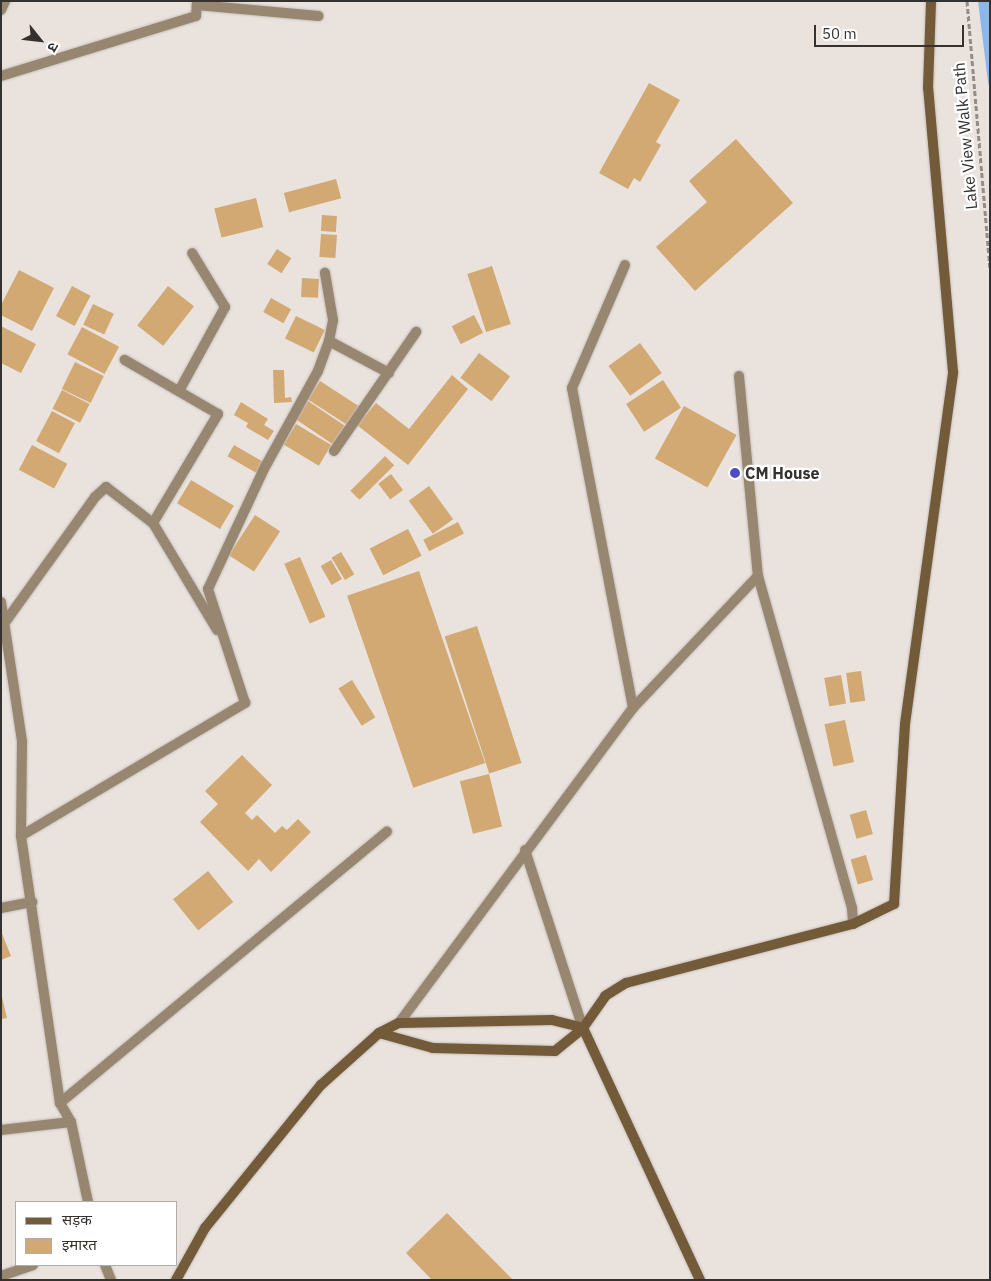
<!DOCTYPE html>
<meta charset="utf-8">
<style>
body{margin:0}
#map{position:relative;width:991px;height:1281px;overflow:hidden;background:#e9e2dd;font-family:"IBM Plex Sans","Noto Sans Devanagari",sans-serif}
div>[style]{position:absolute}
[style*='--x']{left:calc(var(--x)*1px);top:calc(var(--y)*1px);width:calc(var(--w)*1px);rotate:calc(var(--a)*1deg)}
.water>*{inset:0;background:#8cb7e8}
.building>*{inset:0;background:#d2a873;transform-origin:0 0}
.path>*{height:3px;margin-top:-1.5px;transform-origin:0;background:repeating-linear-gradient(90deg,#928d89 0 5px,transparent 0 7.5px)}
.roads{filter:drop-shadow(0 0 1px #c5bfba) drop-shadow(0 0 1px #c5bfba)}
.lane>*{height:10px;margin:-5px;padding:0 5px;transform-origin:5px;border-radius:5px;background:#988770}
.street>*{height:10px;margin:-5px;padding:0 5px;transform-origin:5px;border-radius:5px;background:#988770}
.secondary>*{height:10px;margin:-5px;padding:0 5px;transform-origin:5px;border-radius:5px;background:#735a39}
.dots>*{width:14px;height:14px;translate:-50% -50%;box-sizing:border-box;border:2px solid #fff;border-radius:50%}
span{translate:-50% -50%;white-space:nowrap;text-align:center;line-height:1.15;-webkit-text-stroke:4.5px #fff;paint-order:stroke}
.street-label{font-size:16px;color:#34312f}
.poi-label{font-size:16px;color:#34312f;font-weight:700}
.left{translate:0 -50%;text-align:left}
.frame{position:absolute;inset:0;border:2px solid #34312f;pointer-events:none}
.legend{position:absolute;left:15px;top:1201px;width:162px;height:65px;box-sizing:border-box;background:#fff;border:1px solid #aeadac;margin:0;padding:6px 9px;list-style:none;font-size:15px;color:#34312f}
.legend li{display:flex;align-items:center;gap:10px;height:25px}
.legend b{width:25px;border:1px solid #aeadac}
.north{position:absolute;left:15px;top:15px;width:50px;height:50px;-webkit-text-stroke:4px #fff;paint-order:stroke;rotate:119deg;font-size:14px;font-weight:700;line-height:20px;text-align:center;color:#34312f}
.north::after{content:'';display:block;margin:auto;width:18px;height:22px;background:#34312f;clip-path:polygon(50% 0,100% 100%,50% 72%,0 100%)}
.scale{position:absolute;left:814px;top:25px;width:150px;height:22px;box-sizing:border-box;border:2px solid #34312f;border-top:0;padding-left:6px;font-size:15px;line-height:18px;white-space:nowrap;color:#34312f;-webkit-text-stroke:4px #fff;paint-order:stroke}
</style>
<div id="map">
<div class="water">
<i style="clip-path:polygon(978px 1px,990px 1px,990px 90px,988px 82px)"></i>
</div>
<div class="building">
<i style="clip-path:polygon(649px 83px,680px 100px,656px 142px,661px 145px,640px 182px,634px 178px,628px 189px,599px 173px)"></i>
<i style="clip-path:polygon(736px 139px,793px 203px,695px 291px,656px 247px,707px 202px,689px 181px)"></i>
<i style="left:336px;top:179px;width:20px;height:54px;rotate:75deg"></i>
<i style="left:256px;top:198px;width:30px;height:43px;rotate:76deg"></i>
<i style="left:322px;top:215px;width:15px;height:16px;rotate:4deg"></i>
<i style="left:321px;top:234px;width:16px;height:23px;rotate:4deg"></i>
<i style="left:277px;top:249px;width:17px;height:18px;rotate:33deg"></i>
<i style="left:492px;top:266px;width:61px;height:26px;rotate:72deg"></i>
<i style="clip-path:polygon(19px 270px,54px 288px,32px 331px,1px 315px,1px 305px)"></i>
<i style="left:302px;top:278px;width:17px;height:19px;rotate:3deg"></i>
<i style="left:72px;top:286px;width:21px;height:34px;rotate:28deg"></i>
<i style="left:168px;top:286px;width:33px;height:50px;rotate:38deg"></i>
<i style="left:271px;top:298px;width:23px;height:16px;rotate:29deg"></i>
<i style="left:93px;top:304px;width:23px;height:23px;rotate:25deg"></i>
<i style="left:474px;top:315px;width:20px;height:25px;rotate:63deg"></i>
<i style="left:296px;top:316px;width:32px;height:25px;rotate:26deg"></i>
<i style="clip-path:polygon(1px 326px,36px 344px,21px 373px,1px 363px)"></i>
<i style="left:82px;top:327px;width:42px;height:31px;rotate:28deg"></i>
<i style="left:640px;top:343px;width:37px;height:39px;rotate:54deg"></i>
<i style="left:479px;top:353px;width:39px;height:31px;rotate:37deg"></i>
<i style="left:75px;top:362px;width:32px;height:30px;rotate:26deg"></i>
<i style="clip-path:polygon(273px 370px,284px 370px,285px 398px,291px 397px,292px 402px,274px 403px)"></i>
<i style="clip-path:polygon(452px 375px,468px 389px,408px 465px,357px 425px,376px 403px,409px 429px)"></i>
<i style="left:663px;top:380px;width:33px;height:44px;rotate:57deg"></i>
<i style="left:320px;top:381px;width:46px;height:22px;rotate:33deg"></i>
<i style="left:62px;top:390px;width:31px;height:21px;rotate:27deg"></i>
<i style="left:308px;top:401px;width:47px;height:22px;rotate:34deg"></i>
<i style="clip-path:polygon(241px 402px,268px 419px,264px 425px,274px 431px,268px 440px,246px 427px,248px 423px,234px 415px)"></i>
<i style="left:684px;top:406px;width:60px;height:60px;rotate:29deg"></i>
<i style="left:52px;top:411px;width:26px;height:34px;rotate:28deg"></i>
<i style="left:296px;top:424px;width:41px;height:24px;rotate:31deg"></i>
<i style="left:32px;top:445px;width:40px;height:28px;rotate:28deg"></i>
<i style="left:234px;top:445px;width:36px;height:13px;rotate:30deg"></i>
<i style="left:385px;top:456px;width:13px;height:49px;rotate:45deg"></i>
<i style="left:391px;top:474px;width:20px;height:16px;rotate:53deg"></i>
<i style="left:191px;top:480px;width:50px;height:27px;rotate:31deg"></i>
<i style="left:429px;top:486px;width:41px;height:25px;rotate:54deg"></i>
<i style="left:255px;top:515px;width:30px;height:48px;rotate:33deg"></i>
<i style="left:458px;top:522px;width:13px;height:39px;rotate:63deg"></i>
<i style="left:408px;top:529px;width:30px;height:43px;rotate:63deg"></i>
<i style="left:341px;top:552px;width:26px;height:11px;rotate:59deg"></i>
<i style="left:300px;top:557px;width:65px;height:17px;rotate:67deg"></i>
<i style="left:331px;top:560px;width:22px;height:12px;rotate:60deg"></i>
<i style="left:419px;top:571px;width:203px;height:76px;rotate:71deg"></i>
<i style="left:477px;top:626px;width:144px;height:34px;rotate:72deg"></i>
<i style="left:861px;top:671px;width:30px;height:15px;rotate:82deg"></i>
<i style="left:841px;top:675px;width:29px;height:17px;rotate:80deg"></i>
<i style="left:352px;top:680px;width:44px;height:16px;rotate:58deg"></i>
<i style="left:845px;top:720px;width:43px;height:21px;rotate:78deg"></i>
<i style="clip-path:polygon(242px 755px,272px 785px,245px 813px,252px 820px,257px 815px,275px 833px,282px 826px,287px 830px,298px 819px,311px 832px,271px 872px,259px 859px,248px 871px,200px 822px,218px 804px,205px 791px)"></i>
<i style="left:489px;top:774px;width:54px;height:30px;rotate:76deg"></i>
<i style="left:866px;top:810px;width:25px;height:17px;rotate:74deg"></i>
<i style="left:866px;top:855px;width:26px;height:16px;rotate:74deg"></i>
<i style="left:208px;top:871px;width:40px;height:45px;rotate:51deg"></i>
<i style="clip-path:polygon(1px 931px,11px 956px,1px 960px)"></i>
<i style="clip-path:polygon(1px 997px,2px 997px,7px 1018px,1px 1019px)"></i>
<i style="clip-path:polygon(447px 1213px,513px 1280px,432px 1280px,406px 1253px)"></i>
</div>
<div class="path">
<i style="--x:967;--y:1;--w:269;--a:85.1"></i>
</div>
<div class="roads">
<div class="lane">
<i style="--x:625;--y:265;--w:134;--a:113.3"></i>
<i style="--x:572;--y:388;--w:326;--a:79.2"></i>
<i style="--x:739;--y:376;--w:201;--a:84.6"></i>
<i style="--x:758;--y:576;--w:345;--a:74.2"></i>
<i style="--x:852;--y:908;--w:16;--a:86"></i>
<i style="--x:525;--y:850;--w:187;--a:72"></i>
<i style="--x:399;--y:1023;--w:392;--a:-53.4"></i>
<i style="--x:633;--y:708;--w:182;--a:-46.6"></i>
</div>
<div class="street">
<i style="--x:197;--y:5;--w:122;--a:5.2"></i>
<i style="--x:1;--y:10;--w:10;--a:-66"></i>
<i style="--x:1;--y:76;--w:204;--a:-17.1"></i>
<i style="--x:196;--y:16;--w:15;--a:-86"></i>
<i style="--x:329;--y:341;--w:68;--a:28.1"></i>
<i style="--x:179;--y:391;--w:96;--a:-61.3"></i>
<i style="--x:225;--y:307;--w:63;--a:-121.4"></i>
<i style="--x:334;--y:451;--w:145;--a:-55.4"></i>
<i style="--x:153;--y:523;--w:125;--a:59.1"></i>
<i style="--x:1;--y:602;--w:141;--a:81.4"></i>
<i style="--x:22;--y:741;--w:95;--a:90.6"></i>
<i style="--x:21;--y:836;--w:270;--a:81.7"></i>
<i style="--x:60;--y:1103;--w:22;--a:60"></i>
<i style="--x:71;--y:1122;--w:82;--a:78"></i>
<i style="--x:6;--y:621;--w:153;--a:-54.3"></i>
<i style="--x:95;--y:497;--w:15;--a:-42"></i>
<i style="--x:106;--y:487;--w:59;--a:37.5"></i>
<i style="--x:153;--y:523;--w:127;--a:-59.2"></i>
<i style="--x:218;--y:414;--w:108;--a:-149.9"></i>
<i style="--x:21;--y:836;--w:261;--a:-30.7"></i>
<i style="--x:245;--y:703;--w:120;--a:-108"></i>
<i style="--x:208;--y:589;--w:135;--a:-65"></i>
<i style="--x:265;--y:467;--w:110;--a:-61.1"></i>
<i style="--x:318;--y:371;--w:32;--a:-70"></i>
<i style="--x:329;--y:341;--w:21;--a:-79"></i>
<i style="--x:333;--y:320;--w:48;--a:-99.7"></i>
<i style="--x:1;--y:908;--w:32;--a:-11"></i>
<i style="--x:60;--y:1103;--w:425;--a:-39.7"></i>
<i style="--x:1;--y:1130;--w:70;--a:-6.5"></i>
<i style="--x:105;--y:1265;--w:16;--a:68"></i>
<i style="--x:1;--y:1276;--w:34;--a:-19"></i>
</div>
<div class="secondary">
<i style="--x:583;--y:1028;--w:278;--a:65.1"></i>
<i style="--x:379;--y:1033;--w:56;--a:15.5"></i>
<i style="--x:433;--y:1048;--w:122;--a:1.4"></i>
<i style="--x:555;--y:1051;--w:36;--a:-39"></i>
<i style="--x:583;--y:1028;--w:39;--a:-55"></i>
<i style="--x:605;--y:996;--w:25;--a:-32"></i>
<i style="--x:626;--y:983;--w:235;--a:-14.6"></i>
<i style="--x:853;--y:924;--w:46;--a:-26"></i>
<i style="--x:894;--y:904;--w:180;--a:-86.5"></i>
<i style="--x:905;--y:724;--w:355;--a:-82.2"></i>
<i style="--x:953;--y:372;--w:285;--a:-95"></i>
<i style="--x:928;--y:88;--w:87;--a:-88"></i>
<i style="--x:176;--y:1280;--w:60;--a:-60.9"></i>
<i style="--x:205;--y:1228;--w:184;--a:-51"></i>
<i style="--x:321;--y:1085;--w:78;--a:-41.9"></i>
<i style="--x:379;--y:1033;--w:22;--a:-27"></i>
<i style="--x:399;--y:1023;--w:153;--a:-1.1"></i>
<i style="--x:552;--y:1020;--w:32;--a:14"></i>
</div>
</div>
<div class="dots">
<i style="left:735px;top:473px;background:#4c4ec4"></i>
</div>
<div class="street-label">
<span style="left:965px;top:136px;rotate:-95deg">Lake View Walk Path</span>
</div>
<div class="poi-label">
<span class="left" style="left:745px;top:473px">CM House</span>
</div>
<div class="frame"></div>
<ul class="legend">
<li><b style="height:6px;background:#735a39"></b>सड़क</li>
<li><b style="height:14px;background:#d2a873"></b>इमारत</li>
</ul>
<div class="north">उ</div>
<div class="scale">50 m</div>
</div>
